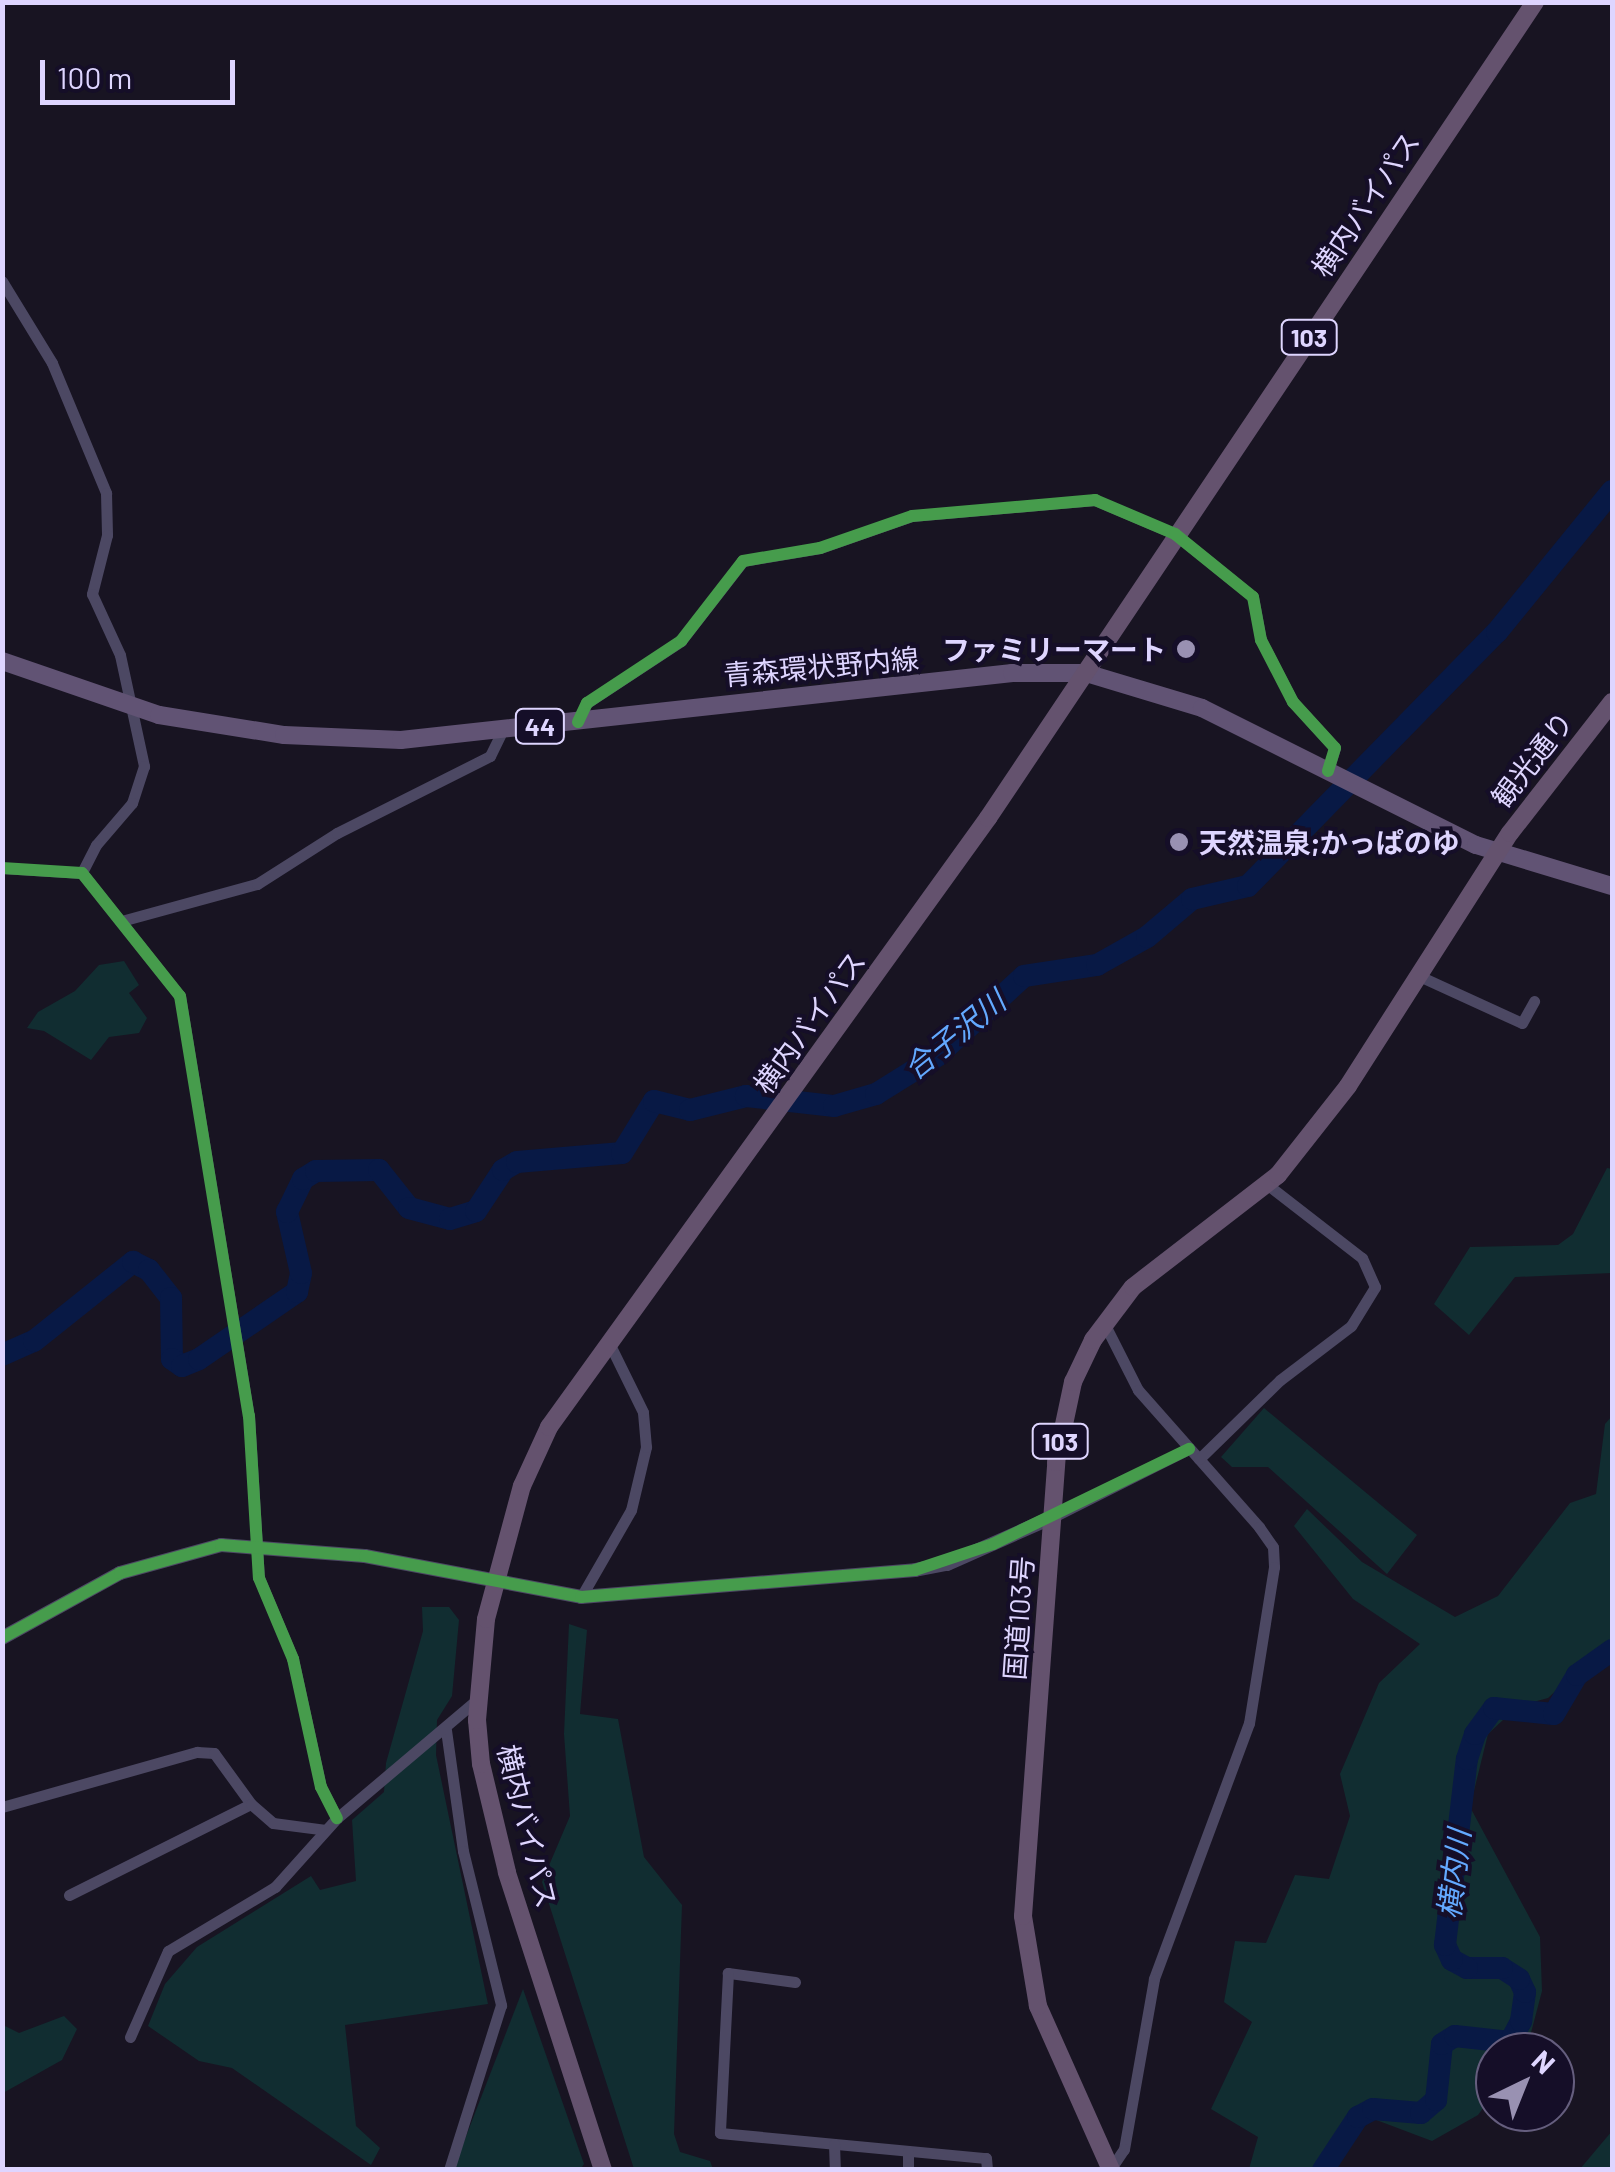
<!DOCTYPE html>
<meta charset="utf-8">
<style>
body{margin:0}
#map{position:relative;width:1615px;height:2172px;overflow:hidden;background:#181422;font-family:Barlow,"Noto Sans JP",sans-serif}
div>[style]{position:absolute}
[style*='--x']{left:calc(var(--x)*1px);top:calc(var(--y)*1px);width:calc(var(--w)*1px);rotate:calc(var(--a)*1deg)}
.green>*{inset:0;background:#112d31}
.river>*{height:22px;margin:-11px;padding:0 11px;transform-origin:11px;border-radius:11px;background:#081945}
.minor>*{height:11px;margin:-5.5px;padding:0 5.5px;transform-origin:5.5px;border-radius:5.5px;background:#4c4863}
.tertiary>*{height:14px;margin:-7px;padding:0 7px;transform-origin:7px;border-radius:7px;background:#4c4863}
.primary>*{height:18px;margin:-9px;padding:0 9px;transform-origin:9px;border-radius:9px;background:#615374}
.trunk>*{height:18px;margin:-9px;padding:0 9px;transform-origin:9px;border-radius:9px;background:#64526e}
.cycleway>*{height:12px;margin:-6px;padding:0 6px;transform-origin:6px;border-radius:6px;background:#469c4c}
.dots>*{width:28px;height:28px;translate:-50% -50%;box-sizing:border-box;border:5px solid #150e28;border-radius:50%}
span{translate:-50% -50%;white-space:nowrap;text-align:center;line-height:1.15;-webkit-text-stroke:8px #150e28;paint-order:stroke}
.shield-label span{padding:2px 8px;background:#150e28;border:2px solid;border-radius:8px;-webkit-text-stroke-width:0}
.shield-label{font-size:25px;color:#ded5ff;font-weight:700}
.street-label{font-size:28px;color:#ded5ff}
.poi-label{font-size:28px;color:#ded5ff;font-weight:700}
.right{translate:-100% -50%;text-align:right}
.left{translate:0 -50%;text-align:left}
.water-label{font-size:30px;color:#63a9ff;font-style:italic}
.frame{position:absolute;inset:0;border:5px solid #ded5ff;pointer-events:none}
.north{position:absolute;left:1475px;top:2032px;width:100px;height:100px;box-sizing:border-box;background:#150e28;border:2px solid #655e7e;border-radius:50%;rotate:43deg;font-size:28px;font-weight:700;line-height:40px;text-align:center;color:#ded5ff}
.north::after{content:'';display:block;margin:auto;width:35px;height:45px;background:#9991b2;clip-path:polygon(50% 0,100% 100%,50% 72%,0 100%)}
.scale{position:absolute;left:40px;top:60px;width:195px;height:45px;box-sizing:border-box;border:5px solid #ded5ff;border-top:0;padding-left:12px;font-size:30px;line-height:35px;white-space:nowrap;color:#ded5ff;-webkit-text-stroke:8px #150e28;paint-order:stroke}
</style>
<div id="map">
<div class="green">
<i style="clip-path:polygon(124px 961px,139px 985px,129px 993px,147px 1018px,139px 1033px,109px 1037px,91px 1060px,44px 1031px,27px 1028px,38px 1012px,75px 991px,99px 965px)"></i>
<i style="clip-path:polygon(1607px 1168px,1612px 1169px,1612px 1273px,1515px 1277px,1469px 1335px,1434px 1304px,1470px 1247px,1558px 1245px,1573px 1234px)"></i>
<i style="clip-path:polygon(1264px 1408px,1417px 1535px,1387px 1574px,1268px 1467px,1232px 1467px,1221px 1457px)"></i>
<i style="clip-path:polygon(1612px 1416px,1612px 1639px,1548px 1698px,1518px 1706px,1488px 1734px,1470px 1807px,1540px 1937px,1542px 1991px,1527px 2048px,1495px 2052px,1495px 2092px,1478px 2115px,1432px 2141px,1371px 2118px,1339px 2128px,1315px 2169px,1249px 2169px,1258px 2137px,1211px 2109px,1252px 2022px,1224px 2002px,1235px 1941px,1266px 1943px,1295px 1875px,1329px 1879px,1350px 1816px,1340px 1774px,1379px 1683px,1420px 1644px,1353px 1599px,1294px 1526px,1307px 1509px,1362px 1562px,1455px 1617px,1498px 1596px,1570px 1503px,1596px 1494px,1605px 1424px)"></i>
<i style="clip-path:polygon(422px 1607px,449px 1607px,459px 1620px,452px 1696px,437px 1720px,436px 1755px,488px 2004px,345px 2025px,356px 2126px,380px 2148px,371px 2165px,232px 2068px,199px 2061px,148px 2026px,165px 1984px,197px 1947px,311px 1876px,320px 1890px,356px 1881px,352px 1820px,384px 1792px,386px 1763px,423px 1631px)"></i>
<i style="clip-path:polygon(569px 1624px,587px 1630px,580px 1714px,618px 1719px,644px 1857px,682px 1905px,674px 2134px,680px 2152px,710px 2161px,713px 2169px,634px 2169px,542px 1882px,570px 1816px,564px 1734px)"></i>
<i style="clip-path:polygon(523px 1989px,584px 2164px,580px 2170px,453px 2170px)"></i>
<i style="clip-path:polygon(64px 2016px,77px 2029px,62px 2060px,3px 2093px,3px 2025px,19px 2033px)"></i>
<i style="clip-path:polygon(1612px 2131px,1612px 2169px,1580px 2169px)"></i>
</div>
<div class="river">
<i style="--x:2;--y:1355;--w:35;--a:-24"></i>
<i style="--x:34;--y:1341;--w:127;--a:-38.6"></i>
<i style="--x:133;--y:1262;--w:18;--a:27"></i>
<i style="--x:149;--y:1270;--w:36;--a:52"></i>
<i style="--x:171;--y:1298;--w:61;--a:89.1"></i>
<i style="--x:172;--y:1359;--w:12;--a:35"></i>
<i style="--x:182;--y:1366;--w:18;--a:-22"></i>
<i style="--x:199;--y:1359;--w:119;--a:-34.4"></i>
<i style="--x:297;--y:1292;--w:19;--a:-78"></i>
<i style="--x:301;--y:1273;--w:63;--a:-102.9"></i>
<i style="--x:287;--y:1212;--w:37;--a:-64"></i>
<i style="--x:303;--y:1179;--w:15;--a:-32"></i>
<i style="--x:316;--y:1171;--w:63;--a:-0.9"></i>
<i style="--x:379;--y:1170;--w:48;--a:51.7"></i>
<i style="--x:409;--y:1208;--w:42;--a:15"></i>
<i style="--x:450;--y:1219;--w:27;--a:-17"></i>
<i style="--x:476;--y:1211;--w:49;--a:-56.6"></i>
<i style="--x:503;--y:1170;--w:16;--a:-30"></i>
<i style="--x:517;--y:1162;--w:105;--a:-4.9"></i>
<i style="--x:622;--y:1153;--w:61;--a:-58.4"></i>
<i style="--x:654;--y:1101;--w:37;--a:14"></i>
<i style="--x:690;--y:1110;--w:58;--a:-14"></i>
<i style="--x:746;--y:1096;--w:89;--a:6.5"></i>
<i style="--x:834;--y:1106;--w:44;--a:-15.9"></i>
<i style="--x:876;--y:1094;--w:72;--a:-31.9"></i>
<i style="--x:937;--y:1056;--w:118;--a:-42.6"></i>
<i style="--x:1024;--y:976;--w:74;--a:-8.6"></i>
<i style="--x:1097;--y:965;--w:57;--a:-29.2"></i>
<i style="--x:1147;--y:937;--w:59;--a:-40.2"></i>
<i style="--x:1192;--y:899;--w:57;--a:-13.1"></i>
<i style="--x:1248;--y:886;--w:356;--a:-45.6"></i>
<i style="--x:1497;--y:632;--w:182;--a:-50.8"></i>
<i style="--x:1323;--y:2170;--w:64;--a:-56.6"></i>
<i style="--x:1358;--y:2117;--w:17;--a:-28"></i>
<i style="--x:1373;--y:2109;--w:48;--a:4.8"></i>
<i style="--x:1421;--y:2113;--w:20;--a:-41"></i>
<i style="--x:1436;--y:2100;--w:56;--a:-83.9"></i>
<i style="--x:1442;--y:2044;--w:15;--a:-32"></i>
<i style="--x:1455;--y:2036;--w:55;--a:6.2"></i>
<i style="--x:1510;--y:2042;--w:24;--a:-62"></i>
<i style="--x:1521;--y:2021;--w:29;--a:-82"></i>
<i style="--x:1525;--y:1992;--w:14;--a:-115"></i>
<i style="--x:1519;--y:1979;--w:20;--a:-147"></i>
<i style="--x:1502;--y:1968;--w:35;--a:180"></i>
<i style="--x:1467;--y:1968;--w:17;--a:-152"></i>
<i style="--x:1452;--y:1960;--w:17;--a:-115"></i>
<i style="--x:1445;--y:1945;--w:187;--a:-83.3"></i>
<i style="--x:1467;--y:1759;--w:26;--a:-72"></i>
<i style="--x:1475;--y:1734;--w:32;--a:-54"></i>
<i style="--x:1494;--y:1708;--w:60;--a:5.7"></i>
<i style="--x:1554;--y:1714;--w:45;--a:-59.5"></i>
<i style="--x:1577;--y:1675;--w:43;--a:-35.5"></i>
</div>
<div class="minor">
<i style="--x:2;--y:281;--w:96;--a:58.6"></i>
<i style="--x:52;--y:363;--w:141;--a:67.4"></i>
<i style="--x:106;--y:493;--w:42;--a:88.6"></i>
<i style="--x:107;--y:535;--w:61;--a:104.3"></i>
<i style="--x:92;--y:594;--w:67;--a:65.3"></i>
<i style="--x:120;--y:655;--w:114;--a:77.8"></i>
<i style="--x:144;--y:766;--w:39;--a:108"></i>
<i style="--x:132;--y:803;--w:55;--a:130.6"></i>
<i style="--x:96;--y:845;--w:31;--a:117"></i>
<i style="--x:578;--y:722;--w:21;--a:-65"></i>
<i style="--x:587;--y:703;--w:113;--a:-33.4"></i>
<i style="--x:681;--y:641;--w:101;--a:-52.2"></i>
<i style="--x:743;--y:561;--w:78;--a:-9.6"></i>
<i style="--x:820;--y:548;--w:97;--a:-19.2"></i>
<i style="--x:912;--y:516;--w:184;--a:-5"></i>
<i style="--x:1095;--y:500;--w:87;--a:23"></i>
<i style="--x:1175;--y:534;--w:100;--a:38.9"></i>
<i style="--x:1253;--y:597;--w:44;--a:79.5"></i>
<i style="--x:1261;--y:640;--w:70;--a:62.7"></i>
<i style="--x:1293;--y:702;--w:62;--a:47.6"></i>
<i style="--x:1335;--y:748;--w:24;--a:107"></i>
<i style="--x:2;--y:868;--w:80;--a:3.6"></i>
<i style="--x:82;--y:873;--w:157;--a:51.5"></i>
<i style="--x:180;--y:996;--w:426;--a:80.7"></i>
<i style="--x:249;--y:1416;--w:162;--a:86.5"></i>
<i style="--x:259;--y:1578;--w:88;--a:67.2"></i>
<i style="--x:293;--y:1659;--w:131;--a:77.7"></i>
<i style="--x:321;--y:1787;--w:35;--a:63"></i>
<i style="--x:125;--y:920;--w:137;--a:-15.3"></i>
<i style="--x:257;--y:884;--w:95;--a:-32.5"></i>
<i style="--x:337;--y:833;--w:171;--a:-26.7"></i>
<i style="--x:490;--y:756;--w:28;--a:-64"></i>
<i style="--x:1417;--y:975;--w:115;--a:24.6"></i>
<i style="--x:1522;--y:1023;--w:25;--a:-61"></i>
<i style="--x:1104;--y:1323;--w:75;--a:63.1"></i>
<i style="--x:1138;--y:1390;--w:183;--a:48.5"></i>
<i style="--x:1259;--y:1527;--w:24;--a:55"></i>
<i style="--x:1273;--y:1547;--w:20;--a:87"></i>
<i style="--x:1274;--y:1567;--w:158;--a:99.1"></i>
<i style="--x:1249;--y:1723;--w:273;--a:110.4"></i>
<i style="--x:1154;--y:1979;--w:173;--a:100"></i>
<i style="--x:1124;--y:2149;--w:23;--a:124"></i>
<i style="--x:1199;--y:1459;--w:113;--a:-44.3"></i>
<i style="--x:1280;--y:1380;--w:89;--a:-37.3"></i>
<i style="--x:1351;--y:1326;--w:46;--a:-58.4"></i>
<i style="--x:1375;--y:1287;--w:32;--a:-114"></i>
<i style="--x:1362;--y:1258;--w:119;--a:-142.2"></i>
<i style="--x:1053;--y:1517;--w:152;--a:-26.6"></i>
<i style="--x:581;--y:1597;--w:100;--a:-60.1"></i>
<i style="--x:631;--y:1510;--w:65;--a:-76.6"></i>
<i style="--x:646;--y:1447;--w:35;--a:-95"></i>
<i style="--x:643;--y:1412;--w:77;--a:-116.2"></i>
<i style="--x:446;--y:1730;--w:122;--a:82"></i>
<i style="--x:463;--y:1851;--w:159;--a:76.1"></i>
<i style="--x:501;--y:2005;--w:173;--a:107.5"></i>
<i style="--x:2;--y:1807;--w:203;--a:-15.8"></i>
<i style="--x:197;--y:1752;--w:17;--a:3"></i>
<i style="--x:214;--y:1753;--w:63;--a:54"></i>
<i style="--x:69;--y:1895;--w:203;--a:-26.6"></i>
<i style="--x:251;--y:1804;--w:29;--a:41"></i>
<i style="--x:273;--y:1823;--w:53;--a:7.5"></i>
<i style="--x:795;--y:1982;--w:68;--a:-172.3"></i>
<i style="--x:728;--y:1973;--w:160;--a:92.9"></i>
<i style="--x:720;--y:2133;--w:267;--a:5.4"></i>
<i style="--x:986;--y:2158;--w:12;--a:85"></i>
<i style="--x:130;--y:2037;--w:94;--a:-66.2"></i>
<i style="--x:168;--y:1951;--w:125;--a:-30.9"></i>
<i style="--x:275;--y:1887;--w:93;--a:-48.1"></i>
<i style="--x:337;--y:1818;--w:187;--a:-40.2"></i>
<i style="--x:834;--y:2144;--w:26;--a:88"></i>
<i style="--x:908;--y:2151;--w:19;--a:90"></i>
</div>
<div class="tertiary">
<i style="--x:2;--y:1638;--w:135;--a:-28.8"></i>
<i style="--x:120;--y:1573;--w:105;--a:-15.5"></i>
<i style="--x:221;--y:1545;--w:144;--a:4.4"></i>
<i style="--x:365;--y:1556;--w:220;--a:10.7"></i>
<i style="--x:581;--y:1597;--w:335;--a:-4.6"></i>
<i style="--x:915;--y:1570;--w:33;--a:-11"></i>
<i style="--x:947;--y:1564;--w:116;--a:-23.9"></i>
</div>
<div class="primary">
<i style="--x:2;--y:661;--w:166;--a:19"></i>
<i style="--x:159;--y:715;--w:127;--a:9.1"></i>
<i style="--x:284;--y:735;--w:117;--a:2.4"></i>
<i style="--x:401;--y:740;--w:615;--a:-6.26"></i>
<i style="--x:1012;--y:673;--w:74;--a:0"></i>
<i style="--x:1086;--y:673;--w:121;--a:16.8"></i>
<i style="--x:1202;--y:708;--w:306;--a:26.6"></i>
<i style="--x:1476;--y:845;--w:142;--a:16.8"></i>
</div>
<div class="trunk">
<i style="--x:603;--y:2170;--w:313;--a:-107.9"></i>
<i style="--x:507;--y:1872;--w:111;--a:-103.5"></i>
<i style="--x:481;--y:1764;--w:44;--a:-95.2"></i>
<i style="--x:477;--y:1720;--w:101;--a:-84.9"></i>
<i style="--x:486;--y:1619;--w:138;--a:-74.9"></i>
<i style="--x:522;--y:1486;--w:65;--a:-65.4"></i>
<i style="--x:549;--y:1427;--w:751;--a:-54.21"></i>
<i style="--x:988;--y:818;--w:982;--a:-56.16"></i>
<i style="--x:1111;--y:2170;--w:180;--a:-114"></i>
<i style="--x:1038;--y:2006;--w:91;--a:-99.5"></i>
<i style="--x:1023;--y:1916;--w:455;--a:-85.8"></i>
<i style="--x:1056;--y:1462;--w:82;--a:-78"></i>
<i style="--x:1073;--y:1382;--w:47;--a:-64.5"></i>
<i style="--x:1093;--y:1340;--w:66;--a:-53"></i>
<i style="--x:1133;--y:1287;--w:183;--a:-37.7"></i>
<i style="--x:1278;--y:1175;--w:113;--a:-51.8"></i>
<i style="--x:1348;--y:1086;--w:300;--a:-57.4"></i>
<i style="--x:1510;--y:833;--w:166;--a:-52.1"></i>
</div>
<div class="cycleway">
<i style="--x:578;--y:722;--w:21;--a:-65"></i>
<i style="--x:587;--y:703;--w:113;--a:-33.4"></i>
<i style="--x:681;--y:641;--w:101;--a:-52.2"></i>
<i style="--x:743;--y:561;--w:78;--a:-9.6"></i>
<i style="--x:820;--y:548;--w:97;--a:-19.2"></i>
<i style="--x:912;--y:516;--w:184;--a:-5"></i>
<i style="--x:1095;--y:500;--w:87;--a:23"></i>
<i style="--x:1175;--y:534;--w:100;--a:38.9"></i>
<i style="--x:1253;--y:597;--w:44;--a:79.5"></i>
<i style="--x:1261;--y:640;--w:70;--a:62.7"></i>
<i style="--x:1293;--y:702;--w:62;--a:47.6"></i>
<i style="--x:1335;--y:748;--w:24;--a:107"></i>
<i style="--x:2;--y:868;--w:80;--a:3.6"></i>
<i style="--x:82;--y:873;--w:157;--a:51.5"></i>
<i style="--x:180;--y:996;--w:426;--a:80.7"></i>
<i style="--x:249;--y:1416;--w:162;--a:86.5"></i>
<i style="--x:259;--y:1578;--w:88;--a:67.2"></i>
<i style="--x:293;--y:1659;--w:131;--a:77.7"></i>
<i style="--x:321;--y:1787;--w:35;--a:63"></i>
<i style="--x:2;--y:1638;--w:135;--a:-28.8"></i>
<i style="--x:120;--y:1573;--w:105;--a:-15.5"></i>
<i style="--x:221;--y:1545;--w:144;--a:4.4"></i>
<i style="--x:365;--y:1556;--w:220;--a:10.7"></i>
<i style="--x:581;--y:1597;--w:335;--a:-4.6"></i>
<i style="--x:915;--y:1570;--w:82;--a:-18.4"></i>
<i style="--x:993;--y:1544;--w:218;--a:-25.9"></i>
</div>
<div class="dots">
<i style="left:1186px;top:649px;background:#9991b2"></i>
<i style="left:1179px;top:842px;background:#9991b2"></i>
</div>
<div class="shield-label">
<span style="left:1309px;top:337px">103</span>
<span style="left:540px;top:726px">44</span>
<span style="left:1060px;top:1441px">103</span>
</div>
<div class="street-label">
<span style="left:1365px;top:204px;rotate:-56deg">横内バイパス</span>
<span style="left:821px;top:666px;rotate:-5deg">青森環状野内線</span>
<span style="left:1532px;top:759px;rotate:-52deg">観光通り</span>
<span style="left:809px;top:1022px;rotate:-54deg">横内バイパス</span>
<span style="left:1018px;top:1618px;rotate:-86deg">国道103号</span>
<span style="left:528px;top:1826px;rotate:76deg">横内バイパス</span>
</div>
<div class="poi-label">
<span class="right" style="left:1166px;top:649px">ファミリーマート</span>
<span class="left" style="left:1199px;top:842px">天然温泉;かっぱのゆ</span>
</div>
<div class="water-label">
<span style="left:954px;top:1034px;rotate:-39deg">合子沢川</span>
<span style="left:1453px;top:1874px;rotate:-83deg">横内川</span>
</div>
<div class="frame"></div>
<div class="north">N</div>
<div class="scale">100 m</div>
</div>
